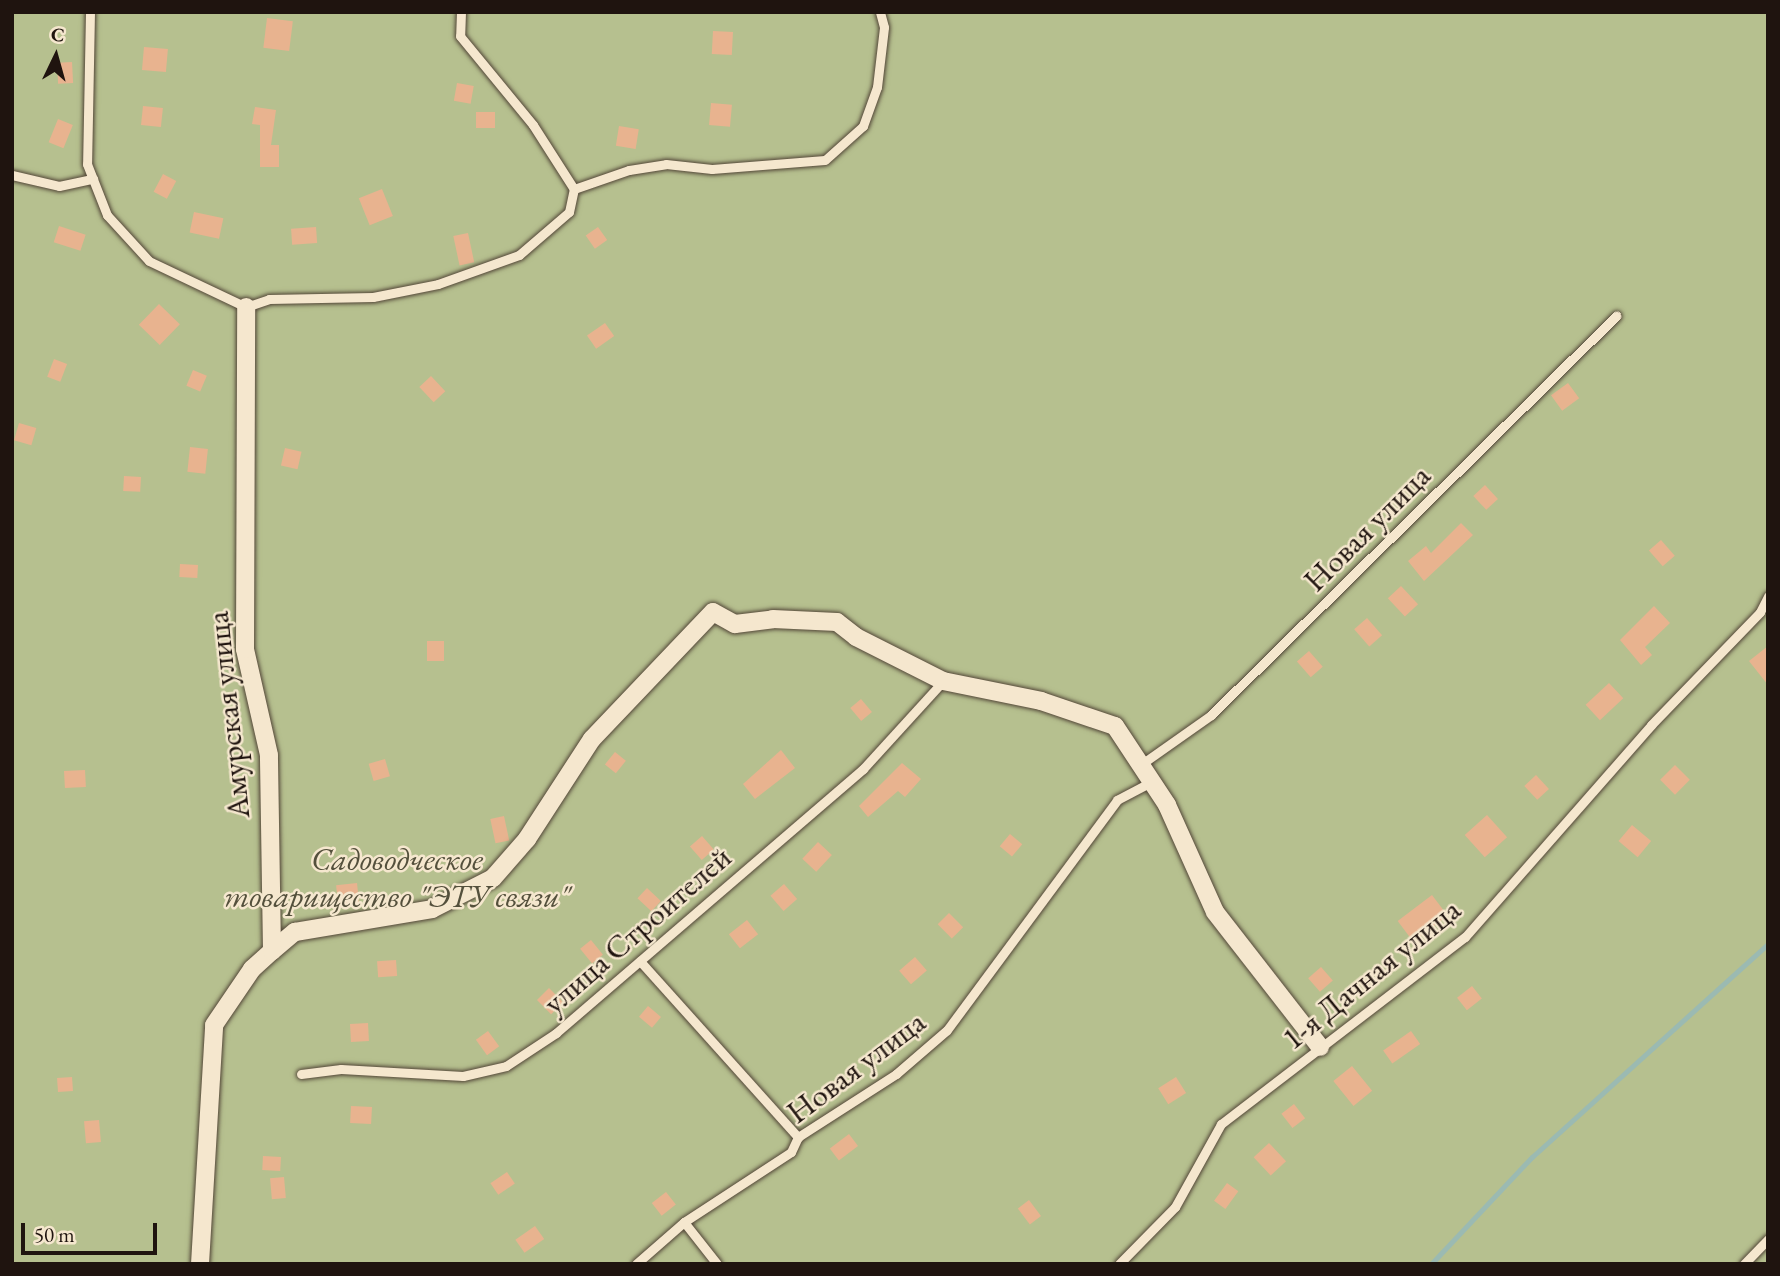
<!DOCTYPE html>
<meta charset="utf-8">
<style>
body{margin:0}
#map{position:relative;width:1780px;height:1276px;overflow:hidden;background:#efdab3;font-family:"EB Garamond",serif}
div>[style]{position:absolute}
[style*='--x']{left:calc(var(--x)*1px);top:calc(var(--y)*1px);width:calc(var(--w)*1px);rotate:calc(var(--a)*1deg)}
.green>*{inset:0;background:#b6c08f;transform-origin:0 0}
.stream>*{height:5px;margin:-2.5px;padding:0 2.5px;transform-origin:2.5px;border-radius:2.5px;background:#9bbab2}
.building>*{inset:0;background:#e8b38f;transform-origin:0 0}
.roads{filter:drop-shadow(0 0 2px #534638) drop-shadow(0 0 2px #534638)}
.service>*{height:9px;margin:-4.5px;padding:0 4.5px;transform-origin:4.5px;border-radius:4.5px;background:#f5e7ce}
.minor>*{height:18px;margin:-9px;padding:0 9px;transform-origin:9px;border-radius:9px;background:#f5e7ce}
span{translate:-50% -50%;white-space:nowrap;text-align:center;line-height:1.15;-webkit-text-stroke:5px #f5e7ce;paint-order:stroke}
.street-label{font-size:32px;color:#1f140f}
.park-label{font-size:32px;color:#54503c;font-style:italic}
.frame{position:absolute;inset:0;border:14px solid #1f140f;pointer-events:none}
.north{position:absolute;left:21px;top:21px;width:70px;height:70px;-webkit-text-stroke:5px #f5e7ce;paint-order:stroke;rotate:5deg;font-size:19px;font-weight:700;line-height:28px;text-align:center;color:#1f140f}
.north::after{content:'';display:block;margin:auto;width:24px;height:32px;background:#1f140f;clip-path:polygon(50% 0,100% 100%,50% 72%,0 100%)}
.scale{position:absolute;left:21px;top:1223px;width:136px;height:32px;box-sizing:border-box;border:4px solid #1f140f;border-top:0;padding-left:9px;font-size:21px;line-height:24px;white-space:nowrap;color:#1f140f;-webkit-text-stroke:5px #f5e7ce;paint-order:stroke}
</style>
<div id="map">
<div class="green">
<i style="left:12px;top:12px;width:1756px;height:1252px"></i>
</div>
<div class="stream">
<i style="--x:1431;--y:1264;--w:147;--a:-46.7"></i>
<i style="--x:1532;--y:1157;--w:318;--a:-42.1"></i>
</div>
<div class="building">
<i style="left:267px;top:18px;width:26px;height:30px;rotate:7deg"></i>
<i style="left:713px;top:31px;width:20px;height:23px;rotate:3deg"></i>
<i style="left:144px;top:47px;width:24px;height:23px;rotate:5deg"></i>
<i style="left:72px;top:62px;width:21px;height:15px;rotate:87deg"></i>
<i style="left:457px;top:83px;width:17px;height:18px;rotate:10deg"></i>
<i style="left:711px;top:103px;width:21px;height:22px;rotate:5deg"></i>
<i style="left:143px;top:106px;width:20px;height:19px;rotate:6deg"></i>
<i style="clip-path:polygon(255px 107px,276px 110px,271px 145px,279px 145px,279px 167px,260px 167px,260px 125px,252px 124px)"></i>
<i style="left:476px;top:112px;width:19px;height:16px"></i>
<i style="left:58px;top:119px;width:16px;height:25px;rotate:22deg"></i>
<i style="left:619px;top:126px;width:20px;height:20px;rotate:9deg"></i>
<i style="left:163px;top:174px;width:15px;height:20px;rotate:28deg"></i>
<i style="left:382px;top:189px;width:29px;height:25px;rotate:68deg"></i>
<i style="left:194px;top:212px;width:30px;height:21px;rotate:12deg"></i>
<i style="left:59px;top:226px;width:28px;height:17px;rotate:18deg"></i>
<i style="left:316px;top:227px;width:16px;height:25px;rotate:86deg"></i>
<i style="left:598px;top:227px;width:16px;height:15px;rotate:55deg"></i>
<i style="left:468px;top:233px;width:30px;height:15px;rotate:78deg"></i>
<i style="left:159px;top:304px;width:29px;height:29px;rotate:44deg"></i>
<i style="left:605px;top:323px;width:16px;height:22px;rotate:55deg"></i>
<i style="left:54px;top:359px;width:14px;height:19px;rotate:21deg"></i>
<i style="left:193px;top:370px;width:15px;height:17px;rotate:23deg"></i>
<i style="left:431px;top:376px;width:21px;height:16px;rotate:47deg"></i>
<i style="left:1568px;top:383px;width:19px;height:21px;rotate:54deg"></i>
<i style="left:19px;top:423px;width:18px;height:18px;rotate:16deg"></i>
<i style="left:190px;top:447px;width:18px;height:25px;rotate:6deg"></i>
<i style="left:285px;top:448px;width:17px;height:18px;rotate:13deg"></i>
<i style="left:124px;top:476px;width:17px;height:15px;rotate:3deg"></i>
<i style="left:1485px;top:485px;width:19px;height:16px;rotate:47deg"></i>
<i style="clip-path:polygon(1461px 523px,1473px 535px,1424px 581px,1408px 561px,1426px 546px,1431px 553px)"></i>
<i style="left:1661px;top:540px;width:21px;height:16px;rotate:49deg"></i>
<i style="left:180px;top:564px;width:18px;height:13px;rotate:3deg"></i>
<i style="left:1401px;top:586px;width:25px;height:18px;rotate:47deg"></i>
<i style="clip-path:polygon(1654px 606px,1670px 623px,1645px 647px,1652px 655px,1641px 665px,1620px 640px)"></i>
<i style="left:1367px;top:618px;width:23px;height:17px;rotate:49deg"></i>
<i style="left:427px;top:641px;width:17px;height:20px"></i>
<i style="clip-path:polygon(1768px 646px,1768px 685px,1749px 661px)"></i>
<i style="left:1309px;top:651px;width:21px;height:16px;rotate:49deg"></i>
<i style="left:1609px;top:683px;width:21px;height:32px;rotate:47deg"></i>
<i style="left:861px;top:699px;width:17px;height:14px;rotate:50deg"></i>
<i style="clip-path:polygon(781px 750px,795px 768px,755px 799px,743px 784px)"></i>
<i style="left:615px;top:752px;width:14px;height:16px;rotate:39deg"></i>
<i style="left:385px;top:759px;width:18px;height:17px;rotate:74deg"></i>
<i style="clip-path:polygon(902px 763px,921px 779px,905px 797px,898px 791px,868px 817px,859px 806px)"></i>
<i style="left:1675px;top:765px;width:21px;height:21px;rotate:45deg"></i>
<i style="left:85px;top:770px;width:17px;height:21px;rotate:87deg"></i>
<i style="left:1536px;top:775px;width:19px;height:16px;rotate:47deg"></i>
<i style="left:1487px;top:815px;width:30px;height:30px;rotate:48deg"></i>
<i style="left:504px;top:816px;width:25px;height:14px;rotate:78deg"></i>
<i style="left:1632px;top:825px;width:25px;height:21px;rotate:40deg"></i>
<i style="left:1010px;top:834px;width:16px;height:16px;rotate:40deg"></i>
<i style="left:702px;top:836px;width:18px;height:16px;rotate:49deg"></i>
<i style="left:818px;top:842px;width:19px;height:23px;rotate:43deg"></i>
<i style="left:357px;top:883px;width:19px;height:21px;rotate:84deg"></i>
<i style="left:784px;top:884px;width:20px;height:18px;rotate:49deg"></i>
<i style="left:647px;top:888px;width:19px;height:14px;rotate:43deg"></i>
<i style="left:1432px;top:895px;width:26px;height:43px;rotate:53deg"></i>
<i style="left:949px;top:913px;width:20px;height:16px;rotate:45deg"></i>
<i style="left:747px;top:920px;width:18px;height:23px;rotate:52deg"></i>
<i style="left:591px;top:940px;width:19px;height:14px;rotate:51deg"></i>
<i style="left:915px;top:957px;width:18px;height:21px;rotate:49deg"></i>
<i style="left:396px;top:960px;width:16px;height:19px;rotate:86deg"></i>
<i style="left:1321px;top:967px;width:18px;height:17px;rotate:49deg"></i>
<i style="left:1472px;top:986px;width:16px;height:19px;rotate:52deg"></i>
<i style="left:549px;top:988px;width:20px;height:17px;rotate:45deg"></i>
<i style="left:648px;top:1006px;width:17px;height:14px;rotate:40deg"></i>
<i style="left:368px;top:1023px;width:18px;height:18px;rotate:87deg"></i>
<i style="left:488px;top:1031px;width:19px;height:15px;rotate:54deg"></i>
<i style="left:1411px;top:1031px;width:16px;height:34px;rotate:55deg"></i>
<i style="left:1352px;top:1066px;width:32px;height:24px;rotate:51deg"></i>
<i style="left:72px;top:1077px;width:14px;height:15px;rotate:86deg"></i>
<i style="left:1176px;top:1077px;width:19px;height:21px;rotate:58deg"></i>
<i style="left:1294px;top:1104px;width:18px;height:16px;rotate:52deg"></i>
<i style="left:351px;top:1106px;width:21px;height:17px;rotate:3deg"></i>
<i style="left:99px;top:1120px;width:22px;height:15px;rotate:85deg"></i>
<i style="left:849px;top:1134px;width:15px;height:24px;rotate:53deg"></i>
<i style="left:1269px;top:1143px;width:25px;height:21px;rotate:47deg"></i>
<i style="left:263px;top:1156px;width:18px;height:14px;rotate:3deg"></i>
<i style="left:507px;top:1172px;width:14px;height:20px;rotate:56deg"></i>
<i style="left:284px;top:1177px;width:21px;height:14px;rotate:85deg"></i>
<i style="left:1227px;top:1183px;width:14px;height:22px;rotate:36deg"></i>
<i style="left:666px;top:1192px;width:16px;height:18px;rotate:52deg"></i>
<i style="left:1029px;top:1200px;width:20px;height:14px;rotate:53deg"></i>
<i style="left:535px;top:1226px;width:16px;height:24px;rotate:55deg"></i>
</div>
<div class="roads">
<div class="service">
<i style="--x:90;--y:12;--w:152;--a:91.1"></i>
<i style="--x:87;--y:164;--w:55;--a:68.6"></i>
<i style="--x:107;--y:215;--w:62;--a:47.6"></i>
<i style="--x:149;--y:261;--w:107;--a:25.4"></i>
<i style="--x:246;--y:307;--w:24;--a:-19"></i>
<i style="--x:269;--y:299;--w:104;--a:-1.1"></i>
<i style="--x:373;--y:297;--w:66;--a:-11.3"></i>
<i style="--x:438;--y:284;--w:86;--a:-19.7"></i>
<i style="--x:519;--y:255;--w:66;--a:-40.7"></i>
<i style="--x:569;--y:212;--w:24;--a:-78"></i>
<i style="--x:461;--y:12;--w:24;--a:92"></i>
<i style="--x:460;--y:36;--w:115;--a:50.6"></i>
<i style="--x:533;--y:125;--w:76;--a:57.4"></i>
<i style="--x:12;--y:175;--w:48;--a:13.2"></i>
<i style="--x:59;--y:186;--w:35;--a:-12"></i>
<i style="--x:574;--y:189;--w:58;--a:-19.1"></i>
<i style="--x:629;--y:170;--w:37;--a:-9"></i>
<i style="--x:666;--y:164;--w:46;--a:6.2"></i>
<i style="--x:712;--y:169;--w:113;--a:-4.6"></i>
<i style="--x:825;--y:160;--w:51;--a:-41.8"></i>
<i style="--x:863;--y:126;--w:41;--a:-70.3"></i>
<i style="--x:877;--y:87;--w:60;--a:-83.3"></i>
<i style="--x:884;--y:27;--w:16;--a:-105"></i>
<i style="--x:1143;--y:763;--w:83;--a:-35.2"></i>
<i style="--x:1211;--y:715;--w:569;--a:-44.57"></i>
<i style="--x:640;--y:961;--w:237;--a:48.1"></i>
<i style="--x:301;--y:1074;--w:40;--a:-7.1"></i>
<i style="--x:341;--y:1069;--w:122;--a:3.3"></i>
<i style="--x:463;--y:1076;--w:44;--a:-13.1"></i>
<i style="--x:506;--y:1066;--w:60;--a:-33.4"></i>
<i style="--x:556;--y:1033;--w:405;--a:-40.7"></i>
<i style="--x:863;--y:769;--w:119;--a:-47.7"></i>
<i style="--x:684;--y:1222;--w:53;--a:51.8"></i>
<i style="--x:636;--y:1264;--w:64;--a:-41.2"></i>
<i style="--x:684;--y:1222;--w:128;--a:-33.2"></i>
<i style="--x:791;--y:1152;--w:17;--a:-65"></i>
<i style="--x:798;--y:1137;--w:117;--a:-32.7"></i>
<i style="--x:896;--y:1074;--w:67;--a:-40.8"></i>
<i style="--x:947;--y:1030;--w:286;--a:-53.5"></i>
<i style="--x:1117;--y:800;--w:41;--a:-27.8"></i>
<i style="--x:1119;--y:1264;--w:80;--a:-45.5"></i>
<i style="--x:1175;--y:1207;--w:95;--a:-61"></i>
<i style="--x:1221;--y:1124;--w:307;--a:-37.5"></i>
<i style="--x:1465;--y:937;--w:282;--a:-48.7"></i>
<i style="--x:1651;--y:725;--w:157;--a:-46"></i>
<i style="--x:1760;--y:612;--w:18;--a:-63"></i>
<i style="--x:1744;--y:1264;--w:35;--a:-46"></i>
</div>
<div class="minor">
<i style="--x:272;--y:951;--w:30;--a:-40"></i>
<i style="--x:295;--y:932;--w:139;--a:-9.5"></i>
<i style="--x:432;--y:909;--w:68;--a:-26.9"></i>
<i style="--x:493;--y:878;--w:52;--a:-48.9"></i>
<i style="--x:527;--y:839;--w:119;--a:-57"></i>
<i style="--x:592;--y:739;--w:175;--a:-46.4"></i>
<i style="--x:713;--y:612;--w:25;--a:29"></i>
<i style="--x:735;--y:624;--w:38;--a:-7"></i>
<i style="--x:773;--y:619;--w:64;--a:2.7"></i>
<i style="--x:837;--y:622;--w:24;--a:38"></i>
<i style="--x:856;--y:637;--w:97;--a:26.8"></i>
<i style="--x:943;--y:681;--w:100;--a:11.5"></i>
<i style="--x:1041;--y:701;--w:78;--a:18.7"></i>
<i style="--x:1115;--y:726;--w:95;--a:56.6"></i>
<i style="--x:1167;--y:805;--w:117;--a:65.8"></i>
<i style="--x:1215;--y:912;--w:171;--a:52.1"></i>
<i style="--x:200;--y:1264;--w:239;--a:-86.6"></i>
<i style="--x:214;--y:1025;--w:68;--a:-55.8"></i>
<i style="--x:252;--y:969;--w:27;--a:-42"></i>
<i style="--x:272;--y:951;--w:196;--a:-90.9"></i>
<i style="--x:269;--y:755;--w:109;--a:-102.8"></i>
<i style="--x:245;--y:649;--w:342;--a:-89.8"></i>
</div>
</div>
<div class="street-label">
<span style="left:1367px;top:528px;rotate:-45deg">Новая улица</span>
<span style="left:228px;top:715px;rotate:-96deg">Амурская улица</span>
<span style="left:637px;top:930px;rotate:-41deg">улица Строителей</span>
<span style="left:1371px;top:974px;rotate:-39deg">1-я Дачная улица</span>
<span style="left:856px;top:1067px;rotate:-37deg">Новая улица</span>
</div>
<div class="park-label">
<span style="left:397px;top:878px">Садоводческое<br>товарищество "ЭТУ связи"</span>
</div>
<div class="frame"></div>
<div class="north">С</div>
<div class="scale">50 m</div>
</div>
